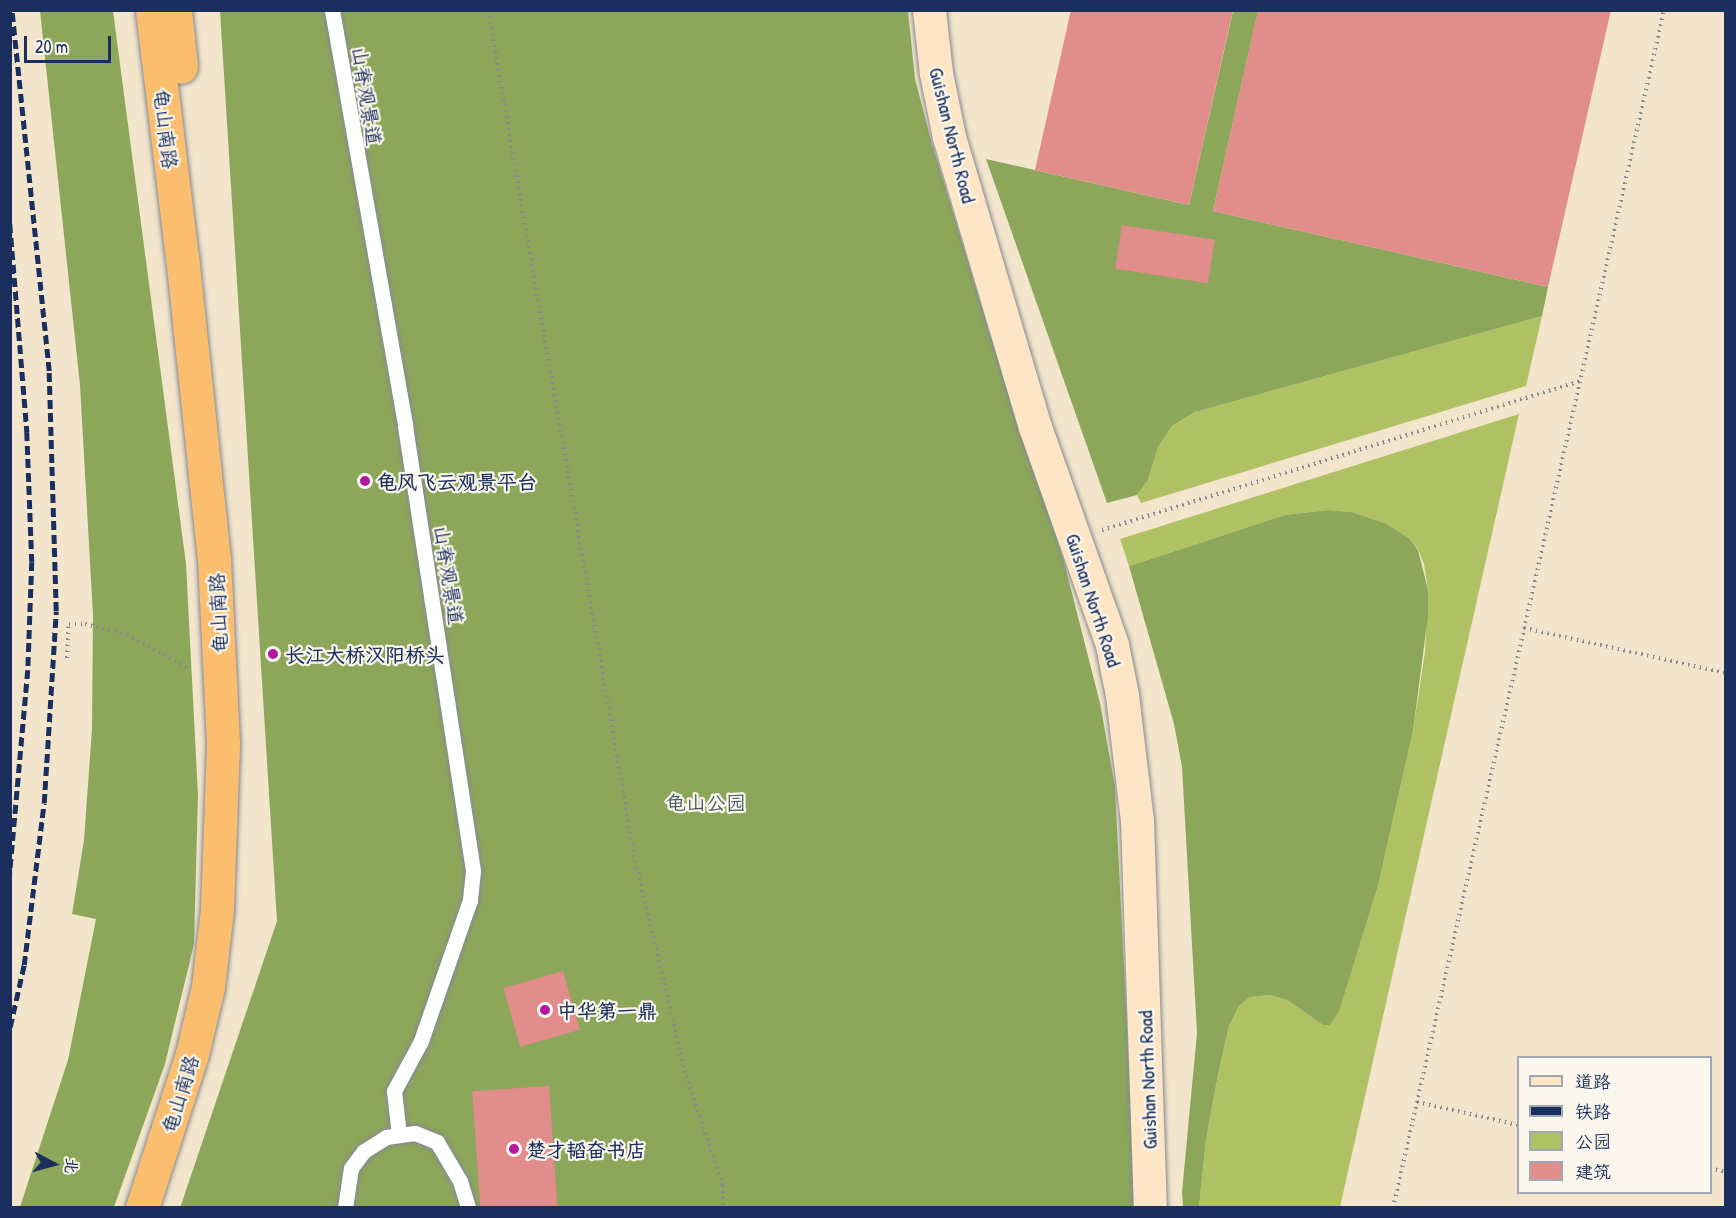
<!DOCTYPE html>
<meta charset="utf-8">
<style>
body{margin:0}
#map{position:relative;width:1736px;height:1218px;overflow:hidden;background:#f2e5cb;font-family:"Patrick Hand","LXGW WenKai TC",sans-serif}
div>[style]{position:absolute}
[style*='--x']{left:calc(var(--x)*1px);top:calc(var(--y)*1px);width:calc(var(--w)*1px);rotate:calc(var(--a)*1deg)}
.green>*{inset:0;background:#b0c164}
.forest>*{inset:0;background:#8ca75a}
.building>*{inset:0;background:#e08d8b;transform-origin:0 0}
.path>*{height:4px;margin-top:-2px;transform-origin:0;background:repeating-linear-gradient(90deg,#868a94 0 1.5px,transparent 0 6px)}
.roads{filter:drop-shadow(0 0 2px #868a94) drop-shadow(0 0 2px #868a94)}
.lane>*{height:15px;margin:-7.5px;padding:0 7.5px;transform-origin:7.5px;border-radius:7.5px;background:#fff}
.secondary>*{height:33px;margin:-16.5px;padding:0 16.5px;transform-origin:16.5px;border-radius:16.5px;background:#fde5c5}
.highway>*{height:33px;margin:-16.5px;padding:0 16.5px;transform-origin:16.5px;border-radius:16.5px;background:#fabe6e}
.rail>*{height:4.5px;margin-top:-2.25px;transform-origin:0;background:repeating-linear-gradient(90deg,#1b2f5e 0 9px,transparent 0 13.5px)}
.dots>*{width:16px;height:16px;translate:-50% -50%;box-sizing:border-box;border:3px solid #fbf7ec;border-radius:50%}
span{translate:-50% -50%;white-space:nowrap;text-align:center;line-height:1.15;-webkit-text-stroke:4.5px #fbf7ec;paint-order:stroke}
.street-label{font-size:20px;color:#1b2f5e}
.poi-label{font-size:20px;color:#1b2f5e;font-weight:700}
.left{translate:0 -50%;text-align:left}
.park-label{font-size:20px;color:#485b60}
.frame{position:absolute;inset:0;border:12px solid #1b2f5e;pointer-events:none}
.legend{position:absolute;left:1517px;top:1056px;width:195px;height:138px;box-sizing:border-box;background:#fbf7ec;border:2px solid #a1a7b3;margin:0;padding:8px 10px;list-style:none;font-size:18px;color:#1b2f5e}
.legend li{display:flex;align-items:center;gap:12px;height:30px}
.legend b{width:30px;border:2px solid #a1a7b3}
.north{position:absolute;left:24px;top:1134px;width:60px;height:60px;-webkit-text-stroke:4px #fbf7ec;paint-order:stroke;rotate:96deg;font-size:16px;font-weight:700;line-height:24px;text-align:center;color:#1b2f5e}
.north::after{content:'';display:block;margin:auto;width:21px;height:27px;background:#1b2f5e;clip-path:polygon(50% 0,100% 100%,50% 72%,0 100%)}
.scale{position:absolute;left:24px;top:36px;width:87px;height:27px;box-sizing:border-box;border:3px solid #1b2f5e;border-top:0;padding-left:8px;font-size:18px;line-height:21px;white-space:nowrap;color:#1b2f5e;-webkit-text-stroke:4px #fbf7ec;paint-order:stroke}
</style>
<div id="map">
<div class="green">
<i style="clip-path:polygon(1542px 316px,1526px 386px,1141px 503px,1137px 495px,1148px 480px,1158px 447px,1172px 426px,1195px 412px)"></i>
<i style="clip-path:polygon(1519px 414px,1340px 1207px,1199px 1207px,1206px 1140px,1218px 1075px,1229px 1026px,1239px 1006px,1250px 997px,1270px 995px,1287px 1000px,1323px 1025px,1330px 1025px,1339px 1012px,1378px 886px,1413px 731px,1425px 652px,1428px 590px,1424px 564px,1418px 549px,1409px 538px,1385px 523px,1352px 512px,1328px 510px,1285px 515px,1129px 566px,1120px 539px)"></i>
</div>
<div class="forest">
<i style="clip-path:polygon(40px 11px,113px 11px,186px 564px,198px 795px,194px 944px,165px 1064px,114px 1207px,20px 1207px,68px 1060px,96px 919px,72px 914px,84px 840px,92px 729px,93px 615px,80px 385px)"></i>
<i style="clip-path:polygon(220px 11px,908px 11px,915px 79px,931px 140px,1001px 370px,1063px 558px,1100px 703px,1115px 787px,1136px 1207px,180px 1208px,277px 921px)"></i>
<i style="clip-path:polygon(1233px 11px,1258px 11px,1213px 211px,1548px 287px,1542px 316px,1195px 412px,1172px 426px,1158px 447px,1148px 480px,1137px 495px,1107px 503px,986px 159px,1189px 205px)"></i>
<i style="clip-path:polygon(1328px 510px,1352px 512px,1385px 523px,1409px 538px,1418px 550px,1428px 590px,1428px 616px,1413px 731px,1378px 886px,1339px 1012px,1330px 1025px,1323px 1025px,1287px 1000px,1270px 995px,1250px 997px,1239px 1006px,1229px 1026px,1218px 1075px,1206px 1140px,1199px 1207px,1183px 1207px,1182px 1192px,1197px 1033px,1182px 767px,1174px 724px,1129px 566px,1285px 515px)"></i>
</div>
<div class="building">
<i style="clip-path:polygon(1071px 10px,1233px 10px,1189px 205px,1035px 170px)"></i>
<i style="clip-path:polygon(1258px 10px,1611px 10px,1548px 287px,1213px 211px)"></i>
<i style="left:1122px;top:225px;width:94px;height:44px;rotate:9deg"></i>
<i style="left:563px;top:971px;width:61px;height:62px;rotate:74deg"></i>
<i style="left:549px;top:1086px;width:122px;height:77px;rotate:86deg"></i>
</div>
<div class="path">
<i style="--x:488;--y:10;--w:858;--a:80.2"></i>
<i style="--x:634;--y:855;--w:227;--a:76.8"></i>
<i style="--x:686;--y:1076;--w:115;--a:71.3"></i>
<i style="--x:723;--y:1185;--w:23;--a:90"></i>
<i style="--x:1102;--y:530;--w:500;--a:-17.3"></i>
<i style="--x:1524;--y:628;--w:207;--a:12.6"></i>
<i style="--x:67;--y:658;--w:34;--a:-87"></i>
<i style="--x:69;--y:624;--w:16;--a:0"></i>
<i style="--x:85;--y:624;--w:43;--a:14.7"></i>
<i style="--x:127;--y:635;--w:72;--a:28.4"></i>
<i style="--x:1417;--y:1102;--w:104;--a:12.8"></i>
<i style="--x:1710;--y:1168;--w:16;--a:14"></i>
<i style="--x:1393;--y:1208;--w:1228;--a:-77.25"></i>
</div>
<div class="roads">
<div class="lane">
<i style="--x:332;--y:10;--w:422;--a:80"></i>
<i style="--x:405;--y:426;--w:450;--a:81.3"></i>
<i style="--x:473;--y:871;--w:29;--a:96"></i>
<i style="--x:470;--y:900;--w:149;--a:109.2"></i>
<i style="--x:421;--y:1041;--w:57;--a:118.4"></i>
<i style="--x:394;--y:1091;--w:44;--a:83.5"></i>
<i style="--x:345;--y:1208;--w:40;--a:-81.5"></i>
<i style="--x:351;--y:1168;--w:21;--a:-53"></i>
<i style="--x:364;--y:1151;--w:26;--a:-32"></i>
<i style="--x:386;--y:1137;--w:29;--a:-8"></i>
<i style="--x:415;--y:1133;--w:24;--a:22"></i>
<i style="--x:437;--y:1142;--w:45;--a:59.5"></i>
<i style="--x:460;--y:1181;--w:28;--a:73"></i>
</div>
<div class="secondary">
<i style="--x:929;--y:10;--w:63;--a:83.7"></i>
<i style="--x:936;--y:73;--w:65;--a:78.5"></i>
<i style="--x:949;--y:137;--w:302;--a:73.5"></i>
<i style="--x:1035;--y:427;--w:231;--a:70.5"></i>
<i style="--x:1112;--y:645;--w:51;--a:78.7"></i>
<i style="--x:1122;--y:695;--w:126;--a:83.2"></i>
<i style="--x:1137;--y:820;--w:388;--a:88.1"></i>
</div>
<div class="highway">
<i style="--x:175;--y:10;--w:57;--a:84"></i>
<i style="--x:142;--y:1208;--w:162;--a:-72"></i>
<i style="--x:192;--y:1054;--w:69;--a:-76.6"></i>
<i style="--x:208;--y:987;--w:79;--a:-83.4"></i>
<i style="--x:217;--y:909;--w:166;--a:-87.9"></i>
<i style="--x:223;--y:743;--w:183;--a:-92.8"></i>
<i style="--x:214;--y:560;--w:304;--a:-96"></i>
<i style="--x:182;--y:258;--w:250;--a:-96.9"></i>
</div>
</div>
<div class="rail">
<i style="--x:10;--y:224;--w:209;--a:85.3"></i>
<i style="--x:27;--y:432;--w:130;--a:87.8"></i>
<i style="--x:32;--y:562;--w:108;--a:92.1"></i>
<i style="--x:28;--y:670;--w:203;--a:95.1"></i>
<i style="--x:10;--y:1027;--w:64;--a:-77.3"></i>
<i style="--x:24;--y:965;--w:163;--a:-83"></i>
<i style="--x:44;--y:803;--w:192;--a:-86.4"></i>
<i style="--x:56;--y:611;--w:240;--a:-91.7"></i>
<i style="--x:49;--y:371;--w:363;--a:-95.9"></i>
</div>
<div class="dots">
<i style="left:365px;top:481px;background:#b5179e"></i>
<i style="left:273px;top:654px;background:#b5179e"></i>
<i style="left:545px;top:1010px;background:#b5179e"></i>
<i style="left:514px;top:1149px;background:#b5179e"></i>
</div>
<div class="street-label">
<span style="left:367px;top:96px;rotate:81deg">山脊观景道</span>
<span style="left:166px;top:129px;rotate:83deg">龟山南路</span>
<span style="left:953px;top:135px;rotate:76deg">Guishan North Road</span>
<span style="left:449px;top:575px;rotate:81deg">山脊观景道</span>
<span style="left:1094px;top:600px;rotate:72deg">Guishan North Road</span>
<span style="left:218px;top:613px;rotate:-93deg">龟山南路</span>
<span style="left:1147px;top:1080px;rotate:-92deg">Guishan North Road</span>
<span style="left:180px;top:1094px;rotate:-73deg">龟山南路</span>
</div>
<div class="poi-label">
<span class="left" style="left:377px;top:481px">龟风飞云观景平台</span>
<span class="left" style="left:285px;top:654px">长江大桥汉阳桥头</span>
<span class="left" style="left:557px;top:1010px">中华第一鼎</span>
<span class="left" style="left:526px;top:1149px">楚才韬奋书店</span>
</div>
<div class="park-label">
<span style="left:706px;top:802px">龟山公园</span>
</div>
<div class="frame"></div>
<ul class="legend">
<li><b style="height:8px;background:#fde5c5"></b>道路</li>
<li><b style="height:8px;background:#1b2f5e"></b>铁路</li>
<li><b style="height:16px;background:#b0c164"></b>公园</li>
<li><b style="height:16px;background:#e08d8b"></b>建筑</li>
</ul>
<div class="north">北</div>
<div class="scale">20 m</div>
</div>
